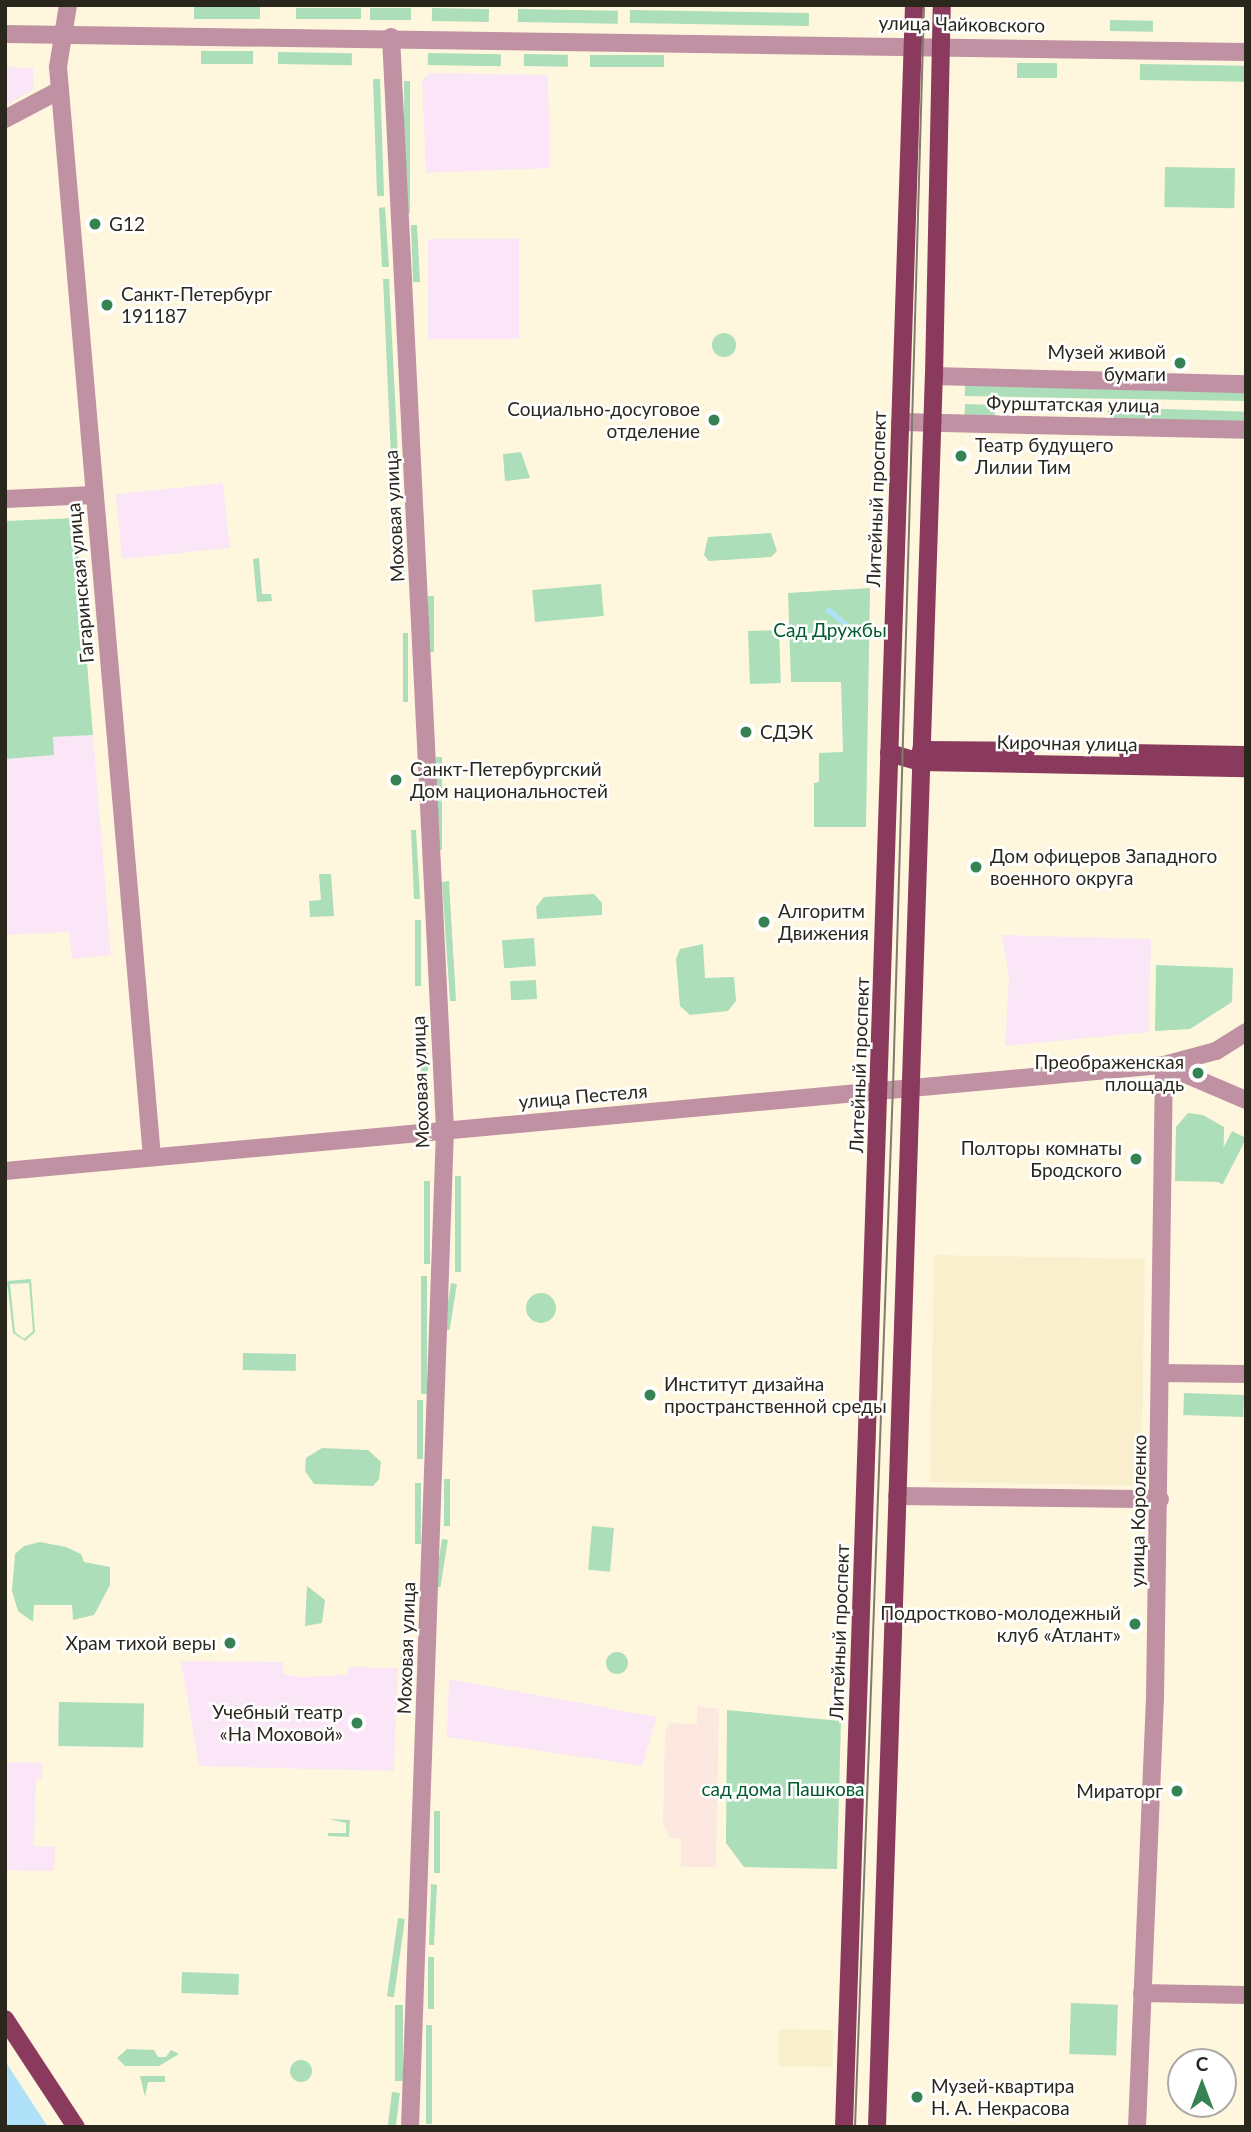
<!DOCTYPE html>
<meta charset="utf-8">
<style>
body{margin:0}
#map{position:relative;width:1251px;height:2132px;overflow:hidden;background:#fff7dd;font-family:Lato,sans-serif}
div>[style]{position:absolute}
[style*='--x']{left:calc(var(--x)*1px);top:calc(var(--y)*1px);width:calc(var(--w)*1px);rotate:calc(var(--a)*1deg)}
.built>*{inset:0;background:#f9efcd;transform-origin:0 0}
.education>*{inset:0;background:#fae6f6;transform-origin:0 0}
.medical>*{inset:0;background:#fce8e1}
.green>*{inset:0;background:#abdeb9;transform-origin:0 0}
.round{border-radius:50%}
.water>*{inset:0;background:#afe2f8}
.minor>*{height:18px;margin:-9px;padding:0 9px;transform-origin:9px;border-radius:9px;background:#c091a2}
.major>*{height:18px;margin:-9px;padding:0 9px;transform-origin:9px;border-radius:9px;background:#8a3a5c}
.tram>*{height:2px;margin:-1px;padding:0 1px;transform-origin:1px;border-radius:1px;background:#807b6b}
.dots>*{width:19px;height:19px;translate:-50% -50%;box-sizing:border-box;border:4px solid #fff;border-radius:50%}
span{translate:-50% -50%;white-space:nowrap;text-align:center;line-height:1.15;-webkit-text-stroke:5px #fff;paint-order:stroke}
.street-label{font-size:19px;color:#2a271d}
.poi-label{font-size:19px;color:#2a271d}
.left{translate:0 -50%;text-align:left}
.right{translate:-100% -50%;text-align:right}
.park-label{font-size:19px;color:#005b2e}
.frame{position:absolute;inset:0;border:7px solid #2a271d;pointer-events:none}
.north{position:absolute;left:1167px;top:2048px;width:70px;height:70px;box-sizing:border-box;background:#fff;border:2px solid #aaa9a5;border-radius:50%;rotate:0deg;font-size:19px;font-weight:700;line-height:28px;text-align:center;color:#2a271d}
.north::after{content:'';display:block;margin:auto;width:24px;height:32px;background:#358353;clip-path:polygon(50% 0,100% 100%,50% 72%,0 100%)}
</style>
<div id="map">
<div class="built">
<i style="left:934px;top:1255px;width:211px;height:227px;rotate:1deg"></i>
<i style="left:779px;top:2029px;width:54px;height:37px;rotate:1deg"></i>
</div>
<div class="education">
<i style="clip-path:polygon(5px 67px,33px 68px,34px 89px,5px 106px)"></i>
<i style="clip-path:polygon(429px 73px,548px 75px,550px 168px,426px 173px,422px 80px)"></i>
<i style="left:428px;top:239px;width:91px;height:100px"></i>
<i style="left:223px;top:483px;width:65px;height:108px;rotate:84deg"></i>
<i style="clip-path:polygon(93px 735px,111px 955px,72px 959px,69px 932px,5px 935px,5px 759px,54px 755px,53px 737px)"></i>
<i style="clip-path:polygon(1002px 935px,1151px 939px,1149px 1032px,1005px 1046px,1009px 978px)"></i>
<i style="clip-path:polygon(181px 1661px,283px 1662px,283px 1674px,300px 1677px,348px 1675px,348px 1667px,398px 1668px,394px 1771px,199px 1766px)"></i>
<i style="clip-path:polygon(449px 1679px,657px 1717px,642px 1766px,447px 1737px)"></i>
<i style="clip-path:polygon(5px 1762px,42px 1763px,42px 1779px,36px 1779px,34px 1846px,55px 1847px,54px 1871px,5px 1870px)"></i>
</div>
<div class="medical">
<i style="clip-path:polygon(697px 1706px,719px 1709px,716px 1867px,681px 1867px,681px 1838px,670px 1838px,663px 1824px,665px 1732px,669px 1723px,697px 1724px)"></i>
</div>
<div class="green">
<i style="left:194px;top:7px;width:66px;height:12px"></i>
<i style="left:296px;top:8px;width:65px;height:11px"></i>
<i style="left:370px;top:8px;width:41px;height:12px"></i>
<i style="left:432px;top:8px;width:57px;height:13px;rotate:1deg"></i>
<i style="left:518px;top:9px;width:100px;height:13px;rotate:1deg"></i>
<i style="left:630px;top:10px;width:179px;height:13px;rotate:1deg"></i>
<i style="left:1110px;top:20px;width:43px;height:11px;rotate:1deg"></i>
<i style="left:201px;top:51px;width:52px;height:13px"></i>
<i style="left:278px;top:52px;width:74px;height:12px;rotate:1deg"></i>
<i style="left:428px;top:53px;width:73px;height:12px;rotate:1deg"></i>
<i style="left:524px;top:54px;width:44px;height:12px;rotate:1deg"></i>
<i style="left:590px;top:55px;width:74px;height:12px"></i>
<i style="left:1017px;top:63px;width:40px;height:15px"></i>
<i style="left:1140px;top:64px;width:106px;height:16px;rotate:1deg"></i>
<i style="left:380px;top:79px;width:117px;height:7px;rotate:88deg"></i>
<i style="left:404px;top:81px;width:6px;height:132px"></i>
<i style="left:1165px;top:167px;width:70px;height:40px;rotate:1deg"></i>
<i style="clip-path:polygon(385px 207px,389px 267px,382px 267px,379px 208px)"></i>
<i style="clip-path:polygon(411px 225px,417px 225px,420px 282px,413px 282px)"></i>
<i style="clip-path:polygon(383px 279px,389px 279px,398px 457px,391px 457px)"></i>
<i class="round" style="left:712px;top:333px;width:24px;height:24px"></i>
<i style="left:965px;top:383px;width:281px;height:13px;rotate:1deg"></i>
<i style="left:965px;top:404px;width:30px;height:12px;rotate:2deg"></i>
<i style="left:1108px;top:407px;width:138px;height:13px;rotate:2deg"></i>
<i style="clip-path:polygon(521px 452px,530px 478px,505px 481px,503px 454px)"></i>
<i style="clip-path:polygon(401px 508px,405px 580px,398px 580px,395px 509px)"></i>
<i style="clip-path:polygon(75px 518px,93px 735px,53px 737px,54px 755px,5px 759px,5px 521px)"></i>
<i style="clip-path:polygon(771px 533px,777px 551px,771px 557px,709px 561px,704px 555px,708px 537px)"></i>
<i style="clip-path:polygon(259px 558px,262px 594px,271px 594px,272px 601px,257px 602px,253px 559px)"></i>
<i style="left:601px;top:584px;width:32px;height:69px;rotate:85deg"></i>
<i style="clip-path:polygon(870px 588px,866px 827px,814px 827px,814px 783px,819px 782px,819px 753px,843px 752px,841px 682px,791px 682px,788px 593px)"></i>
<i style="left:428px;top:596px;width:6px;height:56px"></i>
<i style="left:779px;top:630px;width:53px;height:31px;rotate:88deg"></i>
<i style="left:403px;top:633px;width:5px;height:69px"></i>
<i style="left:436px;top:757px;width:6px;height:93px"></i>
<i style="clip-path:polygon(411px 830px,416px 830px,420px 899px,414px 899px)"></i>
<i style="clip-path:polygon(319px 874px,331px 874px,334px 916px,310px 917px,309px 901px,321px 900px)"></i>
<i style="clip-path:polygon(449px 881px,456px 1001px,450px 1001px,442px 882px)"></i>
<i style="clip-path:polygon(594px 894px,602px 903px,602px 915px,537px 919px,536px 907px,544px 897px)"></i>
<i style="left:415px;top:920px;width:6px;height:66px"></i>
<i style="left:534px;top:938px;width:28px;height:32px;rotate:86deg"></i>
<i style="clip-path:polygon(703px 944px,705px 978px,734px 977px,736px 1001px,728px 1011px,690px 1015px,680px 1006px,676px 959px,680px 949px)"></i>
<i style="clip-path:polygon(1156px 965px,1233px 968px,1232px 1002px,1190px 1029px,1155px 1031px)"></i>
<i style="left:536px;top:980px;width:19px;height:26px;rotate:87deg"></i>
<i style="left:421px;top:1033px;width:7px;height:46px"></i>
<i style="clip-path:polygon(1188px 1113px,1203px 1115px,1224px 1127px,1223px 1182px,1175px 1181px,1176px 1127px)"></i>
<i style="left:1232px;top:1131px;width:16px;height:52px;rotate:27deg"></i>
<i style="left:455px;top:1176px;width:6px;height:96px"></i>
<i style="left:424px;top:1181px;width:6px;height:83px"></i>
<i style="left:421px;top:1276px;width:6px;height:118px"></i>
<i style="clip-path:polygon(evenodd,31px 1279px,35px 1332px,25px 1341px,13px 1333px,7px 1281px,31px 1279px,29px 1283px,33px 1331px,24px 1339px,15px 1332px,10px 1284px,29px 1283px)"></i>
<i style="left:451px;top:1283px;width:6px;height:47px;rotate:9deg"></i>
<i class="round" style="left:526px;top:1293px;width:30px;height:30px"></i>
<i style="left:243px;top:1353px;width:53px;height:17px;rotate:1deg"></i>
<i style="left:1184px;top:1393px;width:60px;height:22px;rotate:2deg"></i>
<i style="left:417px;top:1400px;width:6px;height:59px"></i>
<i style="clip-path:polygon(322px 1448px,368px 1450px,381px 1462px,379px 1479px,373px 1486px,314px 1484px,305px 1471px,306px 1458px)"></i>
<i style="left:444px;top:1479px;width:6px;height:47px"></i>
<i style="left:415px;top:1483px;width:6px;height:61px"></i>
<i style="left:592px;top:1526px;width:22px;height:44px;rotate:5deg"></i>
<i style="left:442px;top:1539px;width:6px;height:48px;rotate:9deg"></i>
<i style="clip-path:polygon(40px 1542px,66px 1547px,81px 1554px,84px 1562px,110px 1567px,110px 1585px,94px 1615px,73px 1620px,72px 1605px,34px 1605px,33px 1622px,18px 1611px,12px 1591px,15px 1554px,24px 1546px)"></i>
<i style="clip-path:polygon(307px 1586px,325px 1600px,322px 1623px,305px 1626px)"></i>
<i class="round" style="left:606px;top:1652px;width:22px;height:22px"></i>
<i style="left:59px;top:1702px;width:85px;height:44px;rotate:1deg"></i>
<i style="clip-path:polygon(727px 1710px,841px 1721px,837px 1869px,744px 1867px,726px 1843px)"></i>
<i style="left:434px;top:1811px;width:6px;height:62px"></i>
<i style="clip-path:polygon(329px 1819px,350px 1820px,349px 1837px,328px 1836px,328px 1833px,346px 1833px,346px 1823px)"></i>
<i style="clip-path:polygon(431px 1884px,437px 1885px,434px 1945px,429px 1945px)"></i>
<i style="left:398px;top:1918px;width:7px;height:79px;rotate:8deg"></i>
<i style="left:428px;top:1957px;width:6px;height:52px"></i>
<i style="left:182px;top:1972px;width:57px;height:21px;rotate:2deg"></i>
<i style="left:1071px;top:2003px;width:47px;height:51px;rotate:2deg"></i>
<i style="left:395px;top:2005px;width:8px;height:76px"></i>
<i style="left:426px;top:2025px;width:6px;height:99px"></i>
<i style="clip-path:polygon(127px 2049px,154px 2050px,158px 2057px,166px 2057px,171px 2050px,179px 2054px,159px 2066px,125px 2066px,117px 2058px)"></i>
<i class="round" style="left:290px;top:2060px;width:22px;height:22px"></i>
<i style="clip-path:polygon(140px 2076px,165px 2076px,165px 2082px,148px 2082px,145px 2097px)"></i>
<i style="left:392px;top:2092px;width:8px;height:35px;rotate:7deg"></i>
</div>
<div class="water">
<i style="clip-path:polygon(828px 606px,854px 628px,856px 638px,850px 638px,848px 629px,825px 611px)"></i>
<i style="clip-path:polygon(5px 2061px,48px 2127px,5px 2127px)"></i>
</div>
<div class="minor">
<i style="--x:68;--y:5;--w:63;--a:99.2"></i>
<i style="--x:58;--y:67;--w:1094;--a:85.07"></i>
<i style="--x:5;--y:34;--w:1241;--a:0.83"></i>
<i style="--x:391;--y:37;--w:1094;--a:87.17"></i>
<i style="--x:445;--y:1130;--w:998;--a:92.01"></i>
<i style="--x:5;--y:119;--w:62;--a:-27.8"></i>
<i style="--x:934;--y:376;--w:312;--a:1.5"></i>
<i style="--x:900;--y:422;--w:346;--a:1.3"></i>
<i style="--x:5;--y:499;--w:89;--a:-2.6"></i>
<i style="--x:1164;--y:1065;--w:89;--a:23.1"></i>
<i style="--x:5;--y:1171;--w:1164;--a:-5.23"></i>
<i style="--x:1164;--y:1065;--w:54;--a:-15.1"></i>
<i style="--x:1216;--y:1051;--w:36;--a:-32"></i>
<i style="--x:1160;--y:1373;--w:86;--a:0.7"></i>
<i style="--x:897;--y:1496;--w:263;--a:0.7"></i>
<i style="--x:1142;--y:1993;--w:104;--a:1.1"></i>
<i style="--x:1137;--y:2127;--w:428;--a:-87.6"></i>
<i style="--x:1155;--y:1699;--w:634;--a:-89.19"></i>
</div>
<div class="major">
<i style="--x:921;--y:750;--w:105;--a:0.5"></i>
<i style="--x:889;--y:753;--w:33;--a:16"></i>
<i style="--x:921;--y:762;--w:325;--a:1.1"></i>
<i style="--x:1128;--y:753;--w:118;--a:1"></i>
<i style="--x:5;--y:2019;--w:129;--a:56.7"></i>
<i style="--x:844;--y:2127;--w:2123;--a:-88.11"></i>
<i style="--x:877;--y:2127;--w:1752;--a:-88.14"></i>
<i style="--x:934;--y:376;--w:371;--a:-88.8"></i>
</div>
<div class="tram">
<i style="--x:855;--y:2127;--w:1040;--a:-87.91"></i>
<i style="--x:893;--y:1088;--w:1083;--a:-88.36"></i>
</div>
<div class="dots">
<i style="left:95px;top:224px;background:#358353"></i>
<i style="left:107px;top:305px;background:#358353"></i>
<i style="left:1180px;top:363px;background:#358353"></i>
<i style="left:714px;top:420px;background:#358353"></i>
<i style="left:961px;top:456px;background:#358353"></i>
<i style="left:746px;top:732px;background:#358353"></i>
<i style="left:396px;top:780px;background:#358353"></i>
<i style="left:976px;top:867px;background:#358353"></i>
<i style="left:764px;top:922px;background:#358353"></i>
<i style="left:1198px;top:1073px;background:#358353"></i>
<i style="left:1136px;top:1159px;background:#358353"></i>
<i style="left:650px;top:1395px;background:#358353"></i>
<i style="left:1135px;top:1624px;background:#358353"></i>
<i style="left:230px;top:1643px;background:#358353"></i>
<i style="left:357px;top:1723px;background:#358353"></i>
<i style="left:1177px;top:1791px;background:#358353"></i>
<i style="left:917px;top:2097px;background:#358353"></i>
</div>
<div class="street-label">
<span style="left:962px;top:24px;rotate:1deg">улица Чайковского</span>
<span style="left:1073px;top:404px;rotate:1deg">Фурштатская улица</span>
<span style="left:876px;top:499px;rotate:-88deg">Литейный проспект</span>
<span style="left:394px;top:516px;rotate:-93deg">Моховая улица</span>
<span style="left:80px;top:583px;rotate:-95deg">Гагаринская улица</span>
<span style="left:1067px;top:743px;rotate:1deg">Кирочная улица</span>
<span style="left:859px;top:1065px;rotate:-88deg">Литейный проспект</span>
<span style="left:420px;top:1082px;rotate:-92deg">Моховая улица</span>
<span style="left:583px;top:1096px;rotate:-5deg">улица Пестеля</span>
<span style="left:1138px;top:1511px;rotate:-89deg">улица Короленко</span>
<span style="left:839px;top:1632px;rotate:-88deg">Литейный проспект</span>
<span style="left:406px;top:1648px;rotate:-88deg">Моховая улица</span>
</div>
<div class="poi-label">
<span class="left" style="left:109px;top:224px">G12</span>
<span class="left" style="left:121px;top:305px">Санкт-Петербург<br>191187</span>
<span class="right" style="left:1166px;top:363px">Музей живой<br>бумаги</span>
<span class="right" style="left:700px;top:420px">Социально-досуговое<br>отделение</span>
<span class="left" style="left:975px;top:456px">Театр будущего<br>Лилии Тим</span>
<span class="left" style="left:760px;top:732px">СДЭК</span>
<span class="left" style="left:410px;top:780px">Санкт-Петербургский<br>Дом национальностей</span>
<span class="left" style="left:990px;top:867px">Дом офицеров Западного<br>военного округа</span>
<span class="left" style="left:778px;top:922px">Алгоритм<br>Движения</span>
<span class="right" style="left:1184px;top:1073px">Преображенская<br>площадь</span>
<span class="right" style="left:1122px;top:1159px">Полторы комнаты<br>Бродского</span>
<span class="left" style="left:664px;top:1395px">Институт дизайна<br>пространственной среды</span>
<span class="right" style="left:1121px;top:1624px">Подростково-молодежный<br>клуб «Атлант»</span>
<span class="right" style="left:216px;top:1643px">Храм тихой веры</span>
<span class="right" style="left:343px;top:1723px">Учебный театр<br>«На Моховой»</span>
<span class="right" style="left:1163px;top:1791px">Мираторг</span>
<span class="left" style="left:931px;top:2097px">Музей-квартира<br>Н. А. Некрасова</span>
</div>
<div class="park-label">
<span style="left:830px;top:630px">Сад Дружбы</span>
<span style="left:783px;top:1789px">сад дома Пашкова</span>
</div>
<div class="frame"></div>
<div class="north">С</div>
</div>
